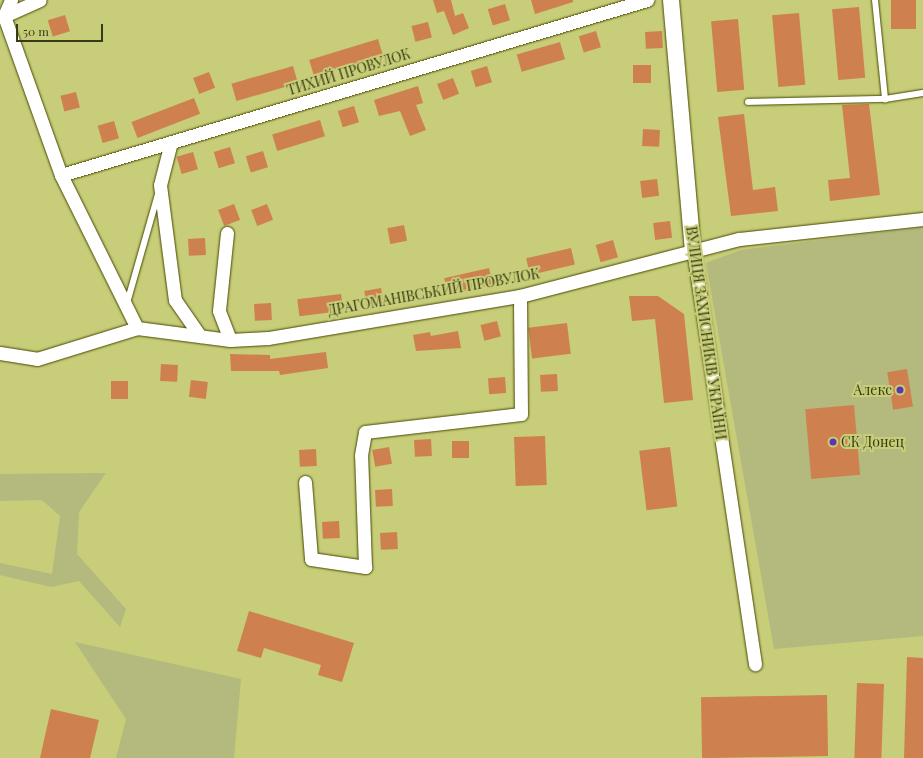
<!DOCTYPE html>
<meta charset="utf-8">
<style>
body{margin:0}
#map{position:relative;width:923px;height:758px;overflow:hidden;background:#c7cd78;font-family:"Playfair Display",serif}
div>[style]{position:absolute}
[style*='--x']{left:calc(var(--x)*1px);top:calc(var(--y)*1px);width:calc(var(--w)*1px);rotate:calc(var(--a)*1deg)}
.green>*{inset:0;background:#b4b97d}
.building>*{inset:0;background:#ce814f;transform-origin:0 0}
.roads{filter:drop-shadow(0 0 1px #484a00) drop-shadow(0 0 1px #484a00)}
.service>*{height:6px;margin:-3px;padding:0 3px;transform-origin:3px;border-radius:3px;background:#fff}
.minor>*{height:13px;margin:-6.5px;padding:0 6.5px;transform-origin:6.5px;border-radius:6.5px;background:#fff}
.tertiary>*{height:16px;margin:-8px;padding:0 8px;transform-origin:8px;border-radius:8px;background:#fff}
.dots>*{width:11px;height:11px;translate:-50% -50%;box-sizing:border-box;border:2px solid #c7cd78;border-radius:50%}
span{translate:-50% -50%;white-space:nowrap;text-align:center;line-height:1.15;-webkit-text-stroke:4px #c7cd78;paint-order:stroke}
.street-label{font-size:14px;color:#383a16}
.poi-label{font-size:14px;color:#383a16}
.right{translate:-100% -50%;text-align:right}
.left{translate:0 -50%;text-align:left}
.scale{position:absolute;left:16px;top:24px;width:87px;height:18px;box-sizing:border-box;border:2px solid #383a16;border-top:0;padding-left:5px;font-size:12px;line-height:14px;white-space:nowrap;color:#383a16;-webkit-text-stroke:3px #c7cd78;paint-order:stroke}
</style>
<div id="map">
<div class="green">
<i style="clip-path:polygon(923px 227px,923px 636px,774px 649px,706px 263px,741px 250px)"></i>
<i style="clip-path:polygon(106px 473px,79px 512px,77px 554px,126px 609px,120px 627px,79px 581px,51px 587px,0 575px,0 563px,52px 574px,60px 516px,42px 500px,0 501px,0 474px)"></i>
<i style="clip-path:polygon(75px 642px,241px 679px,234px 758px,116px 758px,126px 719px)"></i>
</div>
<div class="building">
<i style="clip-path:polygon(433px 0,451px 0,455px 16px,463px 13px,469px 28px,453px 35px,444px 11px,437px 13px)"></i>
<i style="clip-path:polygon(531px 0,573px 0,573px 2px,535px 14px)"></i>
<i style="left:891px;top:0;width:25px;height:29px"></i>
<i style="left:505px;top:4px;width:17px;height:18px;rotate:73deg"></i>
<i style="left:859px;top:7px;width:71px;height:27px;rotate:85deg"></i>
<i style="left:799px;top:13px;width:72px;height:27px;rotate:85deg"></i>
<i style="left:65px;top:15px;width:17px;height:18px;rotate:73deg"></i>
<i style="left:738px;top:19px;width:71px;height:27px;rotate:85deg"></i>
<i style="left:428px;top:22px;width:16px;height:17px;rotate:76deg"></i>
<i style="left:596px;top:31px;width:17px;height:18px;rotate:73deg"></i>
<i style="left:662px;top:31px;width:17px;height:17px;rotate:87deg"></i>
<i style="left:378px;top:39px;width:17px;height:72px;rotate:73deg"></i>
<i style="left:560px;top:42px;width:18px;height:45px;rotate:74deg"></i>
<i style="left:633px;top:65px;width:18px;height:18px"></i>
<i style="left:293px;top:66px;width:18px;height:64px;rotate:74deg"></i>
<i style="left:487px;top:66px;width:17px;height:17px;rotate:73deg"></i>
<i style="left:209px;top:72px;width:17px;height:17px;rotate:69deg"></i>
<i style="left:453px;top:78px;width:17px;height:17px;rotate:69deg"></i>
<i style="clip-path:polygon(418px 86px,423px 103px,416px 105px,426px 130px,410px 136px,400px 111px,379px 116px,374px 100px)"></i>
<i style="left:76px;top:92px;width:16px;height:16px;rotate:76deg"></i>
<i style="left:194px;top:98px;width:17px;height:67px;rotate:69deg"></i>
<i style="clip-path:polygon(869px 104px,880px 195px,830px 201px,828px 180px,850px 178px,842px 105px)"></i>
<i style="left:354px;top:106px;width:17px;height:17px;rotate:73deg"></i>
<i style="clip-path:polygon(744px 114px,753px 190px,775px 187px,778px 211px,731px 216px,718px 117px)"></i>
<i style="left:320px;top:120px;width:17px;height:50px;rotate:73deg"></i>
<i style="left:114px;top:121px;width:18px;height:17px;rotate:74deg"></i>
<i style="left:643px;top:129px;width:17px;height:17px;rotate:3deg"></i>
<i style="left:230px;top:147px;width:17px;height:17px;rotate:73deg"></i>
<i style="left:263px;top:151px;width:17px;height:18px;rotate:73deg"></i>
<i style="left:193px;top:152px;width:18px;height:17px;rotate:74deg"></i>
<i style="left:657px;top:179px;width:17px;height:17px;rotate:83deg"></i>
<i style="left:234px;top:204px;width:17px;height:17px;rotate:69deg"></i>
<i style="left:267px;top:204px;width:17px;height:17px;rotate:69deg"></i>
<i style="left:670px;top:221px;width:17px;height:17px;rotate:83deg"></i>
<i style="left:404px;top:225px;width:16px;height:17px;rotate:79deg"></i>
<i style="left:205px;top:238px;width:17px;height:17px;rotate:87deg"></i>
<i style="left:613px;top:240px;width:18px;height:18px;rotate:74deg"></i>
<i style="left:571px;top:248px;width:17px;height:46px;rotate:77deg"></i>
<i style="left:489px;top:268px;width:17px;height:46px;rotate:77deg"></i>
<i style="left:381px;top:288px;width:17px;height:17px;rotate:80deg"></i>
<i style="left:341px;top:294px;width:17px;height:44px;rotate:83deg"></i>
<i style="clip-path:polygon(629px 296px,658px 296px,684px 314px,693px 400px,664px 403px,655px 319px,632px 321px)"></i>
<i style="left:271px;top:303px;width:17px;height:17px;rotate:87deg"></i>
<i style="left:497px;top:321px;width:16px;height:17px;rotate:76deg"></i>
<i style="left:567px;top:323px;width:31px;height:39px;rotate:83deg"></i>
<i style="clip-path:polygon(458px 331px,461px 348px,416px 351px,413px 335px,430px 332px,431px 336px)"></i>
<i style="clip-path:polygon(326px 352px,328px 368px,280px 375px,279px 371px,231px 371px,230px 354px,270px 355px,270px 359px)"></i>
<i style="left:161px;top:364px;width:17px;height:17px;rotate:3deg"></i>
<i style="left:907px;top:369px;width:38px;height:20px;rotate:81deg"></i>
<i style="left:557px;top:374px;width:17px;height:17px;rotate:87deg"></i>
<i style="left:505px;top:377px;width:16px;height:17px;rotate:86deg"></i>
<i style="left:191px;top:380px;width:17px;height:17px;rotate:7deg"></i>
<i style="left:111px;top:381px;width:17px;height:18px"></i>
<i style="left:854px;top:405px;width:70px;height:49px;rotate:85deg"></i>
<i style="left:545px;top:436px;width:49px;height:31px;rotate:88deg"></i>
<i style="left:431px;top:439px;width:17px;height:17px;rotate:87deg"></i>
<i style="left:469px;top:441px;width:17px;height:17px;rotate:90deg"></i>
<i style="left:389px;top:447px;width:17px;height:17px;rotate:80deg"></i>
<i style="left:670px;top:447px;width:60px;height:31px;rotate:83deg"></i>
<i style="left:316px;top:449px;width:17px;height:17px;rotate:87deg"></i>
<i style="left:392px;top:489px;width:17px;height:17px;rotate:87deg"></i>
<i style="left:339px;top:521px;width:17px;height:17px;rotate:87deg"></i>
<i style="left:397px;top:532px;width:17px;height:17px;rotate:87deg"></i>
<i style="clip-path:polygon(249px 611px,354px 643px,342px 682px,318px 675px,321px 665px,264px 648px,261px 658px,237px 651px)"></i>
<i style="clip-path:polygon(907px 657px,923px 658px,923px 758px,904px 758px)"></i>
<i style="left:857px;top:683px;width:27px;height:75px;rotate:2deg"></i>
<i style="left:827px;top:695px;width:61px;height:126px;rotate:89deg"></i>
<i style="clip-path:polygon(51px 709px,99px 720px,90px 758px,40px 758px)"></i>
</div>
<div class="roads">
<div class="service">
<i style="--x:875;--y:0;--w:100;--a:84.2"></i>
<i style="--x:885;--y:99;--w:38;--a:-9"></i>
<i style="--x:748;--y:102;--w:137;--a:-1.3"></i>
<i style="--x:127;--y:303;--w:113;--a:-74.1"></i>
</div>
<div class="minor">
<i style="--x:11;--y:0;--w:17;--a:114"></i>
<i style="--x:4;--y:16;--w:169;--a:70.3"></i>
<i style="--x:61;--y:175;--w:171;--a:63.6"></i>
<i style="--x:4;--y:16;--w:39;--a:-24"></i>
<i style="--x:171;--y:142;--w:44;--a:104.3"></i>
<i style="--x:160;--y:185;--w:116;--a:82.6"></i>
<i style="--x:175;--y:300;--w:44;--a:55.2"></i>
<i style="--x:61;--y:175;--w:612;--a:-16.63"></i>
<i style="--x:227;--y:233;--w:78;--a:95.9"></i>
<i style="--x:219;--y:311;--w:31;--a:69"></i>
<i style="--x:693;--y:249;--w:420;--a:81.5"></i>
<i style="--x:0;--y:353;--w:37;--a:9"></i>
<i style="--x:37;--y:359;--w:105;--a:-17.2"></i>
<i style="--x:137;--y:328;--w:94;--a:7.4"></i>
<i style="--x:230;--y:340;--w:38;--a:-3"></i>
<i style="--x:268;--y:338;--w:255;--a:-9.5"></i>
<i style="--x:520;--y:296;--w:226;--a:-14.6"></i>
<i style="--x:739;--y:239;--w:185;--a:-6.2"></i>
<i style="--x:305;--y:482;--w:77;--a:85.5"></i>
<i style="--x:311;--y:559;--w:55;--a:8.4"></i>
<i style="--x:365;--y:567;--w:112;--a:-92"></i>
<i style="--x:361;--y:455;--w:23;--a:-80"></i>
<i style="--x:365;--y:432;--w:157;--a:-6.6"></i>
<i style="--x:521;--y:414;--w:118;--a:-90.5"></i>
</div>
<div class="tertiary">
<i style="--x:671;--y:0;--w:250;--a:85"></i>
</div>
</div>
<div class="dots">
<i style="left:900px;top:390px;background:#5c36ae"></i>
<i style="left:833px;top:442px;background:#5c36ae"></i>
</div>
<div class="street-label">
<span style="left:349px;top:72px;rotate:-17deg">ТИХИЙ ПРОВУЛОК</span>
<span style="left:434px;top:292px;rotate:-10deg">ДРАГОМАНІВСЬКИЙ ПРОВУЛОК</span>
<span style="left:706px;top:333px;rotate:82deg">ВУЛИЦЯ ЗАХИСНИКІВ УКРАЇНИ</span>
</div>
<div class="poi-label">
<span class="right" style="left:892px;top:390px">Алекс</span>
<span class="left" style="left:841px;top:442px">СК Донец</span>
</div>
<div class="scale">50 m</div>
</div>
